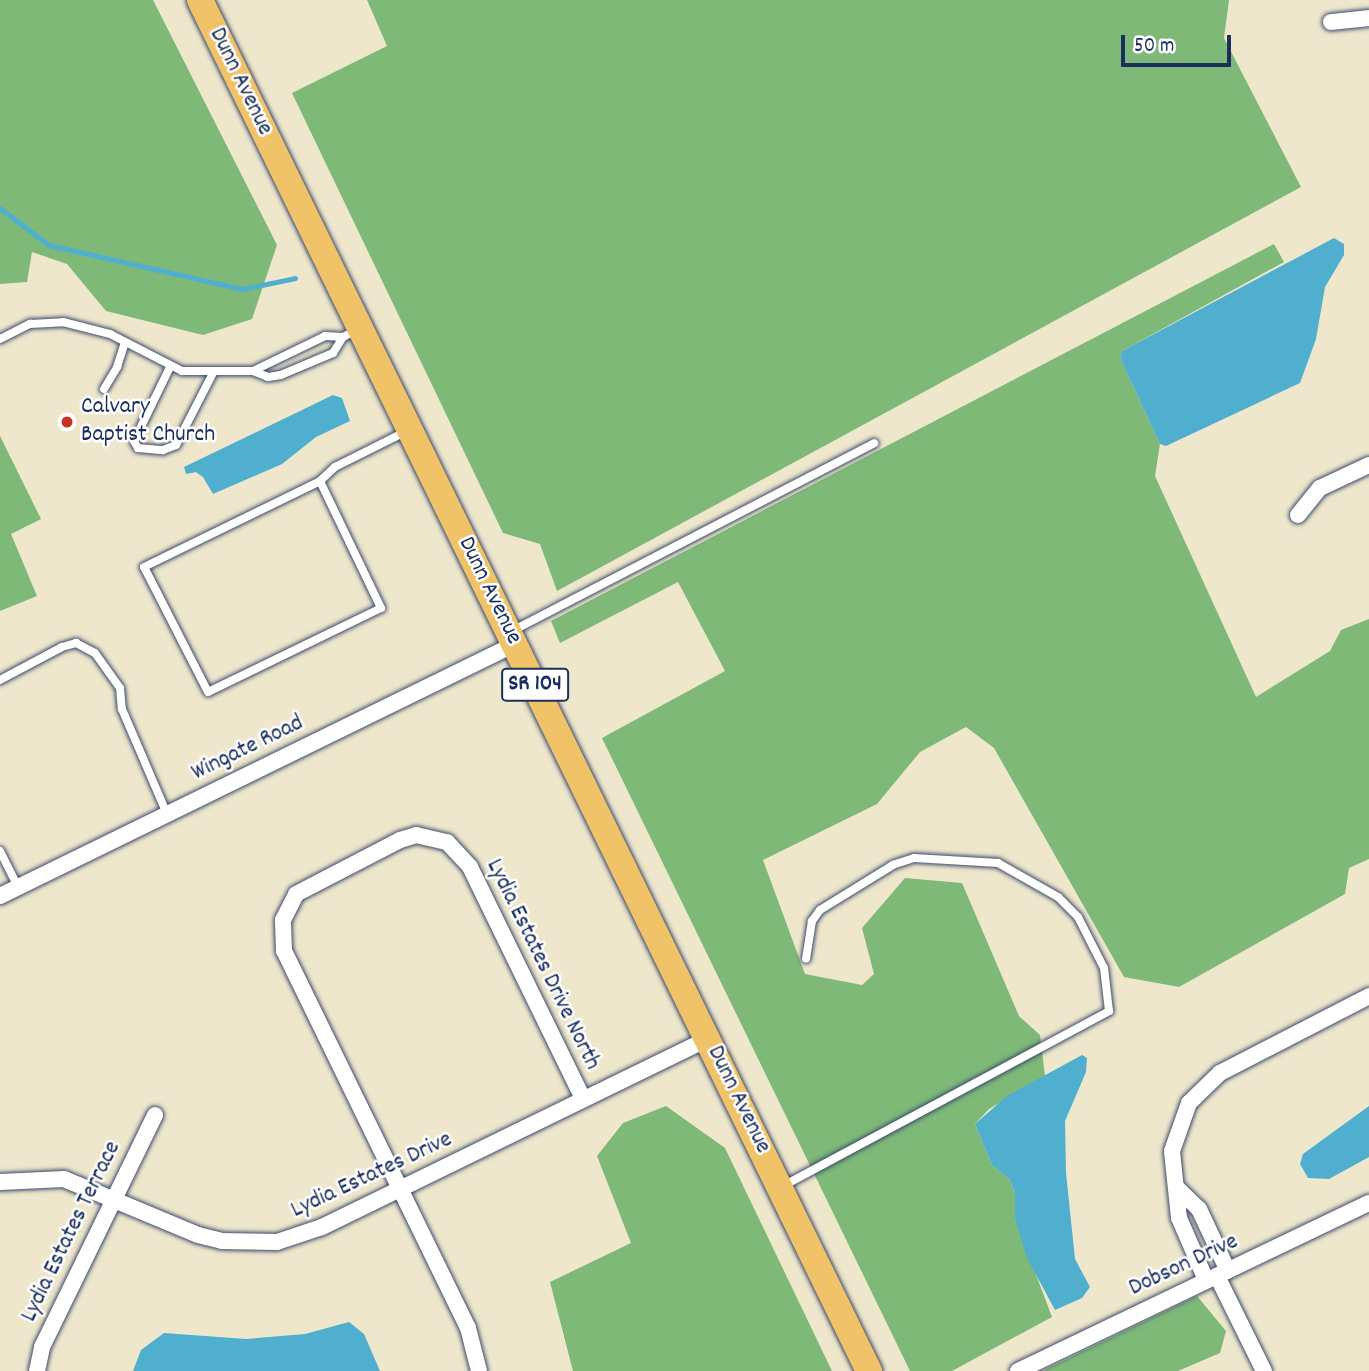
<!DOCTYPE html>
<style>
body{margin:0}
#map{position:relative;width:1369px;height:1371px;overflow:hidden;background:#eee7cc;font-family:Dekko,sans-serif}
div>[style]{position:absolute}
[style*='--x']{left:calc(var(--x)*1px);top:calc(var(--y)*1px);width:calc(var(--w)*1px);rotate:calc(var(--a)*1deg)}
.forest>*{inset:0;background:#7eb978}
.water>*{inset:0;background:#50aece}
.stream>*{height:4.5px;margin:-2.25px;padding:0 2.25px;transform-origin:2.25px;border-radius:2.25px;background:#50aece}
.roads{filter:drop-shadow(0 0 2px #3b4b6e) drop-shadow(0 0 2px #3b4b6e)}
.lane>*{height:8px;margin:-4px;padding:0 4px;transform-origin:4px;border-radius:4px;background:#fff}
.street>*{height:16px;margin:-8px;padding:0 8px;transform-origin:8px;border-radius:8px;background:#fff}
.primary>*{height:26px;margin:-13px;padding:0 13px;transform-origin:13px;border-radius:13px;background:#f0c369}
.dots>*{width:19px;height:19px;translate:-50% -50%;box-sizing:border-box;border:4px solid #fff;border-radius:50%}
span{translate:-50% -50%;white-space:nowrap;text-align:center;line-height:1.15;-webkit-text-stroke:5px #fff;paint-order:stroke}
.shield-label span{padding:2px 5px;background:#fff;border:2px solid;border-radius:5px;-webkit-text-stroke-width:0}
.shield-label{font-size:23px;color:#1b2f5e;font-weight:700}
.street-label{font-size:24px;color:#1b2f5e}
.poi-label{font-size:24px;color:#1b2f5e}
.left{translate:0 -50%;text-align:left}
.scale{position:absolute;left:1121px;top:35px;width:110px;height:32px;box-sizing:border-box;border:4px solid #1b2f5e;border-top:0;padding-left:9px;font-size:21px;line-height:24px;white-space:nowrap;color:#1b2f5e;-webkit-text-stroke:5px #fff;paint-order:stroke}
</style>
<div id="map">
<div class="forest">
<i style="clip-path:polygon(0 0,153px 0,277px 245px,252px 319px,203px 335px,106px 311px,67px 264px,32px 252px,27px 282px,0 284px)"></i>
<i style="clip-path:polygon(367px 0,1229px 0,1224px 38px,1301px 187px,557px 591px,540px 544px,503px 533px,292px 93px,387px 46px)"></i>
<i style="clip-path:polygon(1274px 244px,1284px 262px,1122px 351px,1120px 358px,1160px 444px,1155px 476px,1256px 697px,1330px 651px,1341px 630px,1369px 619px,1369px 859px,1349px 868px,1345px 894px,1179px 987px,1124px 977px,994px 748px,966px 727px,920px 752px,877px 804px,763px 860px,805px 974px,862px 985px,874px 974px,862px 928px,905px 878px,962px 883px,1019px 1016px,1040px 1035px,1045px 1076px,989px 1109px,975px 1124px,992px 1165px,1009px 1179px,1015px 1192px,1015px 1219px,1052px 1317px,952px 1371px,910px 1371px,602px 738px,725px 671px,678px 582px,560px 643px,551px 621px)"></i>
<i style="clip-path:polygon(0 436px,41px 519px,11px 534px,37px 596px,0 611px)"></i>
<i style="clip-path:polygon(666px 1106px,725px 1148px,832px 1371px,573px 1371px,550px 1282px,631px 1243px,597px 1156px,623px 1123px)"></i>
<i style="clip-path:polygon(1197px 1296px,1226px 1331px,1220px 1353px,1178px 1371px,1042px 1371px)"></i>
</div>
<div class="water">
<i style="clip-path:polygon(1334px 238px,1344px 244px,1344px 255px,1325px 287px,1316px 339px,1300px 383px,1166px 446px,1160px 444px,1120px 358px,1122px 351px)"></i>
<i style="clip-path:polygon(333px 395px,342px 398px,350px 421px,316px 437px,282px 464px,213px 494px,203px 477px,196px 472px,186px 474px,184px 467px)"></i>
<i style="clip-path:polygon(1082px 1055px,1087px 1058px,1086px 1072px,1065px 1121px,1066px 1173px,1075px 1259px,1090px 1287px,1082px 1298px,1055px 1310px,1027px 1258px,1015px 1219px,1015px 1192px,1009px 1179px,992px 1165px,975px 1124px,1007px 1096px)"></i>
<i style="clip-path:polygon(1369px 1106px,1369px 1157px,1329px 1179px,1308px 1178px,1300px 1164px,1303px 1154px)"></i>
<i style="clip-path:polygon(349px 1322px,364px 1334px,380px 1371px,133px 1371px,141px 1350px,164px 1333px,246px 1339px,305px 1334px)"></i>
</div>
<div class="stream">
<i style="--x:0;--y:208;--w:61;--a:37.1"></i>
<i style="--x:49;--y:245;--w:199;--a:12.8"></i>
<i style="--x:243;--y:289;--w:53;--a:-11.9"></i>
</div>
<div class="roads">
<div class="lane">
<i style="--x:343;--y:337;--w:19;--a:122"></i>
<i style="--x:333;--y:353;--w:56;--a:157.1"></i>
<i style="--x:281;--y:375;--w:13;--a:171"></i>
<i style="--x:268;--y:377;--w:16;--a:-158"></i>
<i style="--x:253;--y:371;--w:80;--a:-25.9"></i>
<i style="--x:325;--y:336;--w:18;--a:3"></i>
<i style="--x:343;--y:337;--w:17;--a:-28"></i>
<i style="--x:0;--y:339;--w:34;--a:-27"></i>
<i style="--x:30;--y:324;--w:33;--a:-3"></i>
<i style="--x:63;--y:322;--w:49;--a:14.3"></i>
<i style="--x:110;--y:334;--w:81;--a:27.2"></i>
<i style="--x:182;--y:371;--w:71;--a:0"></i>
<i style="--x:170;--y:367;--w:82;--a:115.9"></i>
<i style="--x:134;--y:441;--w:8;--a:60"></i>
<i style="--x:138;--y:448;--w:25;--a:5"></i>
<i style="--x:163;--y:450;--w:14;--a:-21"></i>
<i style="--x:176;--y:445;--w:81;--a:-62.8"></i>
<i style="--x:104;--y:389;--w:26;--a:-59"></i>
<i style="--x:117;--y:367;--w:26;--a:-72"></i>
<i style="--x:320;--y:481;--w:141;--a:64.3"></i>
<i style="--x:381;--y:608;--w:192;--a:154.1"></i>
<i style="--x:208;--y:692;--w:140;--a:-117.1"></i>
<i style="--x:144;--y:567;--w:196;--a:-26"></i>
<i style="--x:320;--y:481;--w:21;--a:-43"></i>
<i style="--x:335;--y:467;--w:80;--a:-26.6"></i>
<i style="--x:512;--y:631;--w:408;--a:-27.4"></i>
<i style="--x:0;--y:680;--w:70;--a:-28"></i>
<i style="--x:62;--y:647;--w:15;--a:-16"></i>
<i style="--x:76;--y:643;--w:21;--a:28"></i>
<i style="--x:95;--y:653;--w:43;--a:54.5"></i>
<i style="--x:120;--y:688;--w:21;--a:85"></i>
<i style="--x:122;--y:709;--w:114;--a:66.8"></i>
<i style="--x:0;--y:851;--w:40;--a:63.4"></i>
<i style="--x:783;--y:1186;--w:370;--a:-28.2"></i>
<i style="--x:1109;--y:1011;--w:43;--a:-96.6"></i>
<i style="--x:1104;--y:968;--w:57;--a:-117"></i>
<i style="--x:1078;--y:917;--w:28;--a:-135"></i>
<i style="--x:1058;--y:897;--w:69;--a:-150.5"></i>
<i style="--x:998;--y:863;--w:84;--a:-176.6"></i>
<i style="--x:914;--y:858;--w:22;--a:162"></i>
<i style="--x:893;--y:865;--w:86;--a:148.3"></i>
<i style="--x:820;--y:910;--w:14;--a:126"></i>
<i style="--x:812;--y:921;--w:38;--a:99"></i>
</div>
<div class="street">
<i style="--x:1331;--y:22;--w:38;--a:-6"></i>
<i style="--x:1298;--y:515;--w:35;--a:-51"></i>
<i style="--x:1320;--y:488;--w:54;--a:-25.1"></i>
<i style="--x:0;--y:896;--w:573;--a:-26.07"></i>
<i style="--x:0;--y:1182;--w:64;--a:-2.7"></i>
<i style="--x:64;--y:1179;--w:145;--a:22.7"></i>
<i style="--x:198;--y:1235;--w:25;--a:14"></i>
<i style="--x:222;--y:1241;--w:55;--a:1"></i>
<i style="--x:277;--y:1242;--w:47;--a:-18.4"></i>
<i style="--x:322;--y:1227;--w:428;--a:-26"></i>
<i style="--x:1176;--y:1187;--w:32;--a:44"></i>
<i style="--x:1199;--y:1209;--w:68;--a:64.9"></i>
<i style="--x:1217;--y:1276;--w:106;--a:63.7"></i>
<i style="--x:1206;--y:1280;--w:68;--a:-113.5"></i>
<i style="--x:1179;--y:1218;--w:67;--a:-96"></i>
<i style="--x:1172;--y:1151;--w:51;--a:-70.5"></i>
<i style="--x:1189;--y:1103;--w:43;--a:-44.1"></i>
<i style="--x:1220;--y:1073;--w:168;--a:-27.3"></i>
<i style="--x:37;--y:1371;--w:25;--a:-78"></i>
<i style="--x:42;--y:1347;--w:258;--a:-64"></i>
<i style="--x:479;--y:1371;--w:44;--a:-104.3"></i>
<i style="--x:468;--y:1328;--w:420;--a:-116"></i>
<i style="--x:284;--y:951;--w:31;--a:-92"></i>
<i style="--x:283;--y:920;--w:29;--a:-63"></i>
<i style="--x:296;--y:894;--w:117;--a:-27.4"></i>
<i style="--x:400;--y:840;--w:17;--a:-17"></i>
<i style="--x:416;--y:835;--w:32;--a:13"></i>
<i style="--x:447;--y:842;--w:34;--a:47"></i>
<i style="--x:470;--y:867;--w:256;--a:64"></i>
<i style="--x:1018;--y:1371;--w:389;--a:-25.6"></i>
</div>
<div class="primary">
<i style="--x:200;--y:0;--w:1526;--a:63.99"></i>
</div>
</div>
<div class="dots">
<i style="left:67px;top:422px;background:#c8321e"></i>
</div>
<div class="shield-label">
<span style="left:535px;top:685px">SR 104</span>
</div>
<div class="street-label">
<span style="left:240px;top:82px;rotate:64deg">Dunn Avenue</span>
<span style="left:489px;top:591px;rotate:64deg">Dunn Avenue</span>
<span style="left:248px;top:749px;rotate:-26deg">Wingate Road</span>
<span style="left:542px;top:965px;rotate:64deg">Lydia Estates Drive North</span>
<span style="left:738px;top:1100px;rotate:64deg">Dunn Avenue</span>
<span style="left:372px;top:1176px;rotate:-25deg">Lydia Estates Drive</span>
<span style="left:72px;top:1232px;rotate:-64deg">Lydia Estates Terrace</span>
<span style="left:1184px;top:1266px;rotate:-25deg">Dobson Drive</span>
</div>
<div class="poi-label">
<span class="left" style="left:81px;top:422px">Calvary<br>Baptist Church</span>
</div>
<div class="scale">50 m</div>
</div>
